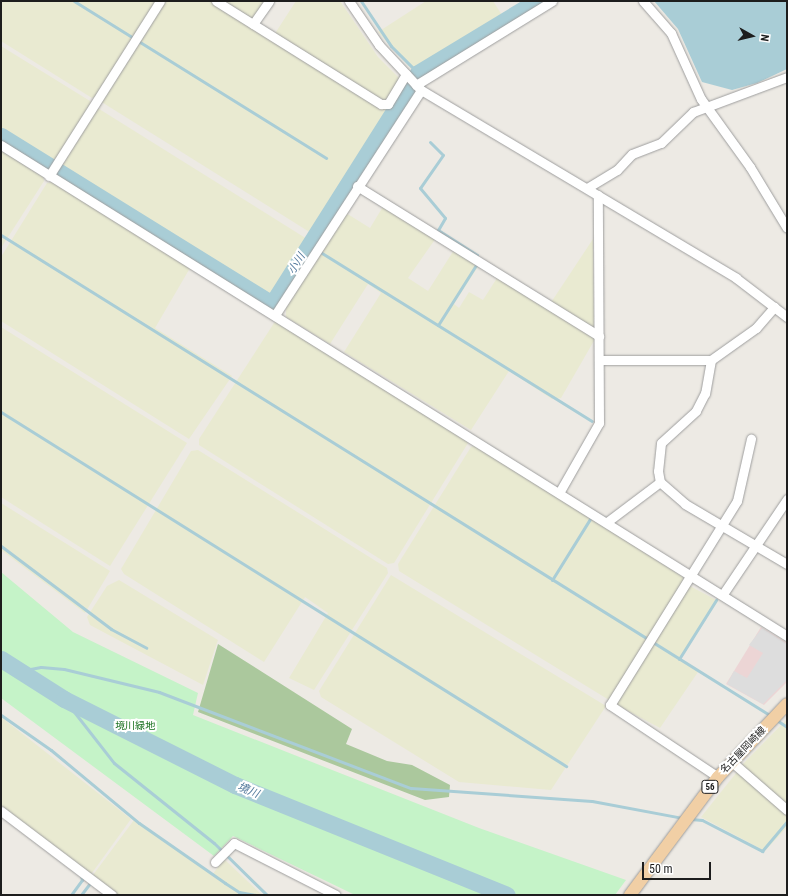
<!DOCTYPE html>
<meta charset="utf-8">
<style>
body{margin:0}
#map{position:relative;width:788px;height:896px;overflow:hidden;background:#edeae4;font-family:"Roboto Condensed","Noto Sans JP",sans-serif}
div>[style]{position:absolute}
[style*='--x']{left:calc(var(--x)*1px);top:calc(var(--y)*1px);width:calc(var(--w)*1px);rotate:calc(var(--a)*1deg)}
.commercial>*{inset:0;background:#ecd5d5}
.farmland>*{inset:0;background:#e9ead1}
.forest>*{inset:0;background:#abc89d}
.park>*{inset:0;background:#c5f3c8}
.parking>*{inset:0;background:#ddd}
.water>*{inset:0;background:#a9cdd6}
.stream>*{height:3px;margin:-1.5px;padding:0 1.5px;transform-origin:1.5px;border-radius:1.5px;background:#a9cdd6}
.river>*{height:17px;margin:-8.5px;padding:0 8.5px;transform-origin:8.5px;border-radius:8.5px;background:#a9cdd6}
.roads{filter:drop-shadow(0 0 1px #9e9e9e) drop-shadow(0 0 1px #9e9e9e)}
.minor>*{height:9px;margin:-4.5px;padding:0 4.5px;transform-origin:4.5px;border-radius:4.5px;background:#fff}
.major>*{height:12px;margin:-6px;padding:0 6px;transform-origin:6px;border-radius:6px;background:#f1cfa5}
span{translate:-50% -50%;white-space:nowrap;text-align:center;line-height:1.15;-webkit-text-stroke:4px #fff;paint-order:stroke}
.shield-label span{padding:1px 3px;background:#fff;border:1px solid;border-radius:3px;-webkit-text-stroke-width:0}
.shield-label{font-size:9px;color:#1d1d1d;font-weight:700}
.park-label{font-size:10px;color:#176f1d}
.street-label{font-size:10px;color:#1d1d1d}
.water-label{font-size:11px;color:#51789b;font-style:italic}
.frame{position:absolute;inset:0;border:2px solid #1d1d1d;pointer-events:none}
.north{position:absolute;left:732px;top:16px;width:40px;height:40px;-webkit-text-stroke:3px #fff;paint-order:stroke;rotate:98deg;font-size:11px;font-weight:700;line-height:16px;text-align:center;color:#1d1d1d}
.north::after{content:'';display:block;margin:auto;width:14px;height:18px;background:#1d1d1d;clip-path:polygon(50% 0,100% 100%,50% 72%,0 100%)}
.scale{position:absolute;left:642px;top:862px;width:69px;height:18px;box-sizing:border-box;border:2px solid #1d1d1d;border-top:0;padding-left:5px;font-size:12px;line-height:14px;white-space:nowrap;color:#1d1d1d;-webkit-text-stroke:3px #fff;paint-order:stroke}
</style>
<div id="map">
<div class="commercial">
<i style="clip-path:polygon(761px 627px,787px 643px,787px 682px,764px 705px,726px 684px)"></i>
</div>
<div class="farmland">
<i style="clip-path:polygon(1px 1px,158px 1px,97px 97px,92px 98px,1px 41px)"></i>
<i style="clip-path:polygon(163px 1px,212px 1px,396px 115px,319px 238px,100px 101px)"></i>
<i style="clip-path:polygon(219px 1px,268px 1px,254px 21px)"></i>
<i style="clip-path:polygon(296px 1px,340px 1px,378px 57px,399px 78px,389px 99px,381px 101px,274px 35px)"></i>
<i style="clip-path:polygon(426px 1px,493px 1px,507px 23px,422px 74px,414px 72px,378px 32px)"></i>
<i style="clip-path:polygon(1px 46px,90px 101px,92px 106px,50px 170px,1px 140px)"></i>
<i style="clip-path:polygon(96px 107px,315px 244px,277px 304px,272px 308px,57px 175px)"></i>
<i style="clip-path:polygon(1px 150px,43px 177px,44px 181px,1px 248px)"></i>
<i style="clip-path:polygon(52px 182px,190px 268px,155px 328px,232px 376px,189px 439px,1px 321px,1px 257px,47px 183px)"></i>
<i style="clip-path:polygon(384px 205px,436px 238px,408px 278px,428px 291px,454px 250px,479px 265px,454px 304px,459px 308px,469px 292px,483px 300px,497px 278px,595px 339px,561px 398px,552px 399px,509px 371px,471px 430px,344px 352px,381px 293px,368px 284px,330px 344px,286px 317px,286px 308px,346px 213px,370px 228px)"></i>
<i style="clip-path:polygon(593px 239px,594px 326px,589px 329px,550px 304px)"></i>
<i style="clip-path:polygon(276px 320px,467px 439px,468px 443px,394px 563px,388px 564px,199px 445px,199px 439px)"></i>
<i style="clip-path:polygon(1px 327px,187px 443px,110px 566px,1px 497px)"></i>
<i style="clip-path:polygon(477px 445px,683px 577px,683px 583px,609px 700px,399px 571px,398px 564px,471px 447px)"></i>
<i style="clip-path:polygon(198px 450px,387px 568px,388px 573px,314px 690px,289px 678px,328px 613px,305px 597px,264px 662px,124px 574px,121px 569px,191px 451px)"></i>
<i style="clip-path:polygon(1px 503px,110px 571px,85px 613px,1px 550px)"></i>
<i style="clip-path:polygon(391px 575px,606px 706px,551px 790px,459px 782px,321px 697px,319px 691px)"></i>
<i style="clip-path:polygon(119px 580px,218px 640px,203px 685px,90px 625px,87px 617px,107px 586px)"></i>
<i style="clip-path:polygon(688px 585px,718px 601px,679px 660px,698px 672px,660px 728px,617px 705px,617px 699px)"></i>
<i style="clip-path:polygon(1px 717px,131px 819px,92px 873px,88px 875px,1px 808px)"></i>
<i style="clip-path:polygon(787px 719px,787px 806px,741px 766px)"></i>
<i style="clip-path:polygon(737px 772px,787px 812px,787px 827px,765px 851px,701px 817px)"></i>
<i style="clip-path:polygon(134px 820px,212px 875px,224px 859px,262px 895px,116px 895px,93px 875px)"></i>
</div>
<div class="forest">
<i style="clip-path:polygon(218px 644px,352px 729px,346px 744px,387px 761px,412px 765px,450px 785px,449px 797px,425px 800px,198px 712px)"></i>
</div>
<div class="park">
<i style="clip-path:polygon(1px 572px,73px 632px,198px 693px,193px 715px,479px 828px,626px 880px,615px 895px,355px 895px,233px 836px,214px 856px,1px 698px)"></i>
</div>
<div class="parking">
<i style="clip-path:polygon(762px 628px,787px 644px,787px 680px,763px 704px,727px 684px,734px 671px,747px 678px,763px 653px,749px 645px)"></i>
</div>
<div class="water">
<i style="clip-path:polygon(654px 1px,787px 1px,787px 69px,757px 83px,732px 90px,702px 82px,678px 29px)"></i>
</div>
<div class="stream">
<i style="--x:74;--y:1;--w:297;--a:31.9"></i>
<i style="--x:361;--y:1;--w:54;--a:56.3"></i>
<i style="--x:391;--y:46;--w:38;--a:45"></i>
<i style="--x:430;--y:142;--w:18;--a:45"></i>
<i style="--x:443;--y:155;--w:40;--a:124.9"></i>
<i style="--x:420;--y:188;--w:39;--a:50"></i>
<i style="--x:445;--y:218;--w:14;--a:120"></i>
<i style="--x:438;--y:230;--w:46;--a:32.7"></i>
<i style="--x:477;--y:255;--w:10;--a:96"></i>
<i style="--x:476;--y:265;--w:71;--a:122.3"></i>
<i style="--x:1;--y:235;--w:908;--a:31.99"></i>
<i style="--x:309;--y:245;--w:333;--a:31.9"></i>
<i style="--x:1;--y:412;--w:667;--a:32.07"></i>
<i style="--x:1;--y:546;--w:138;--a:37"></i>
<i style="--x:111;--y:629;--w:40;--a:28"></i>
<i style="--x:552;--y:580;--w:72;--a:-58.1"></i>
<i style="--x:679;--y:659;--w:70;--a:-57.9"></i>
<i style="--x:20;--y:671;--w:21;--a:-11"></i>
<i style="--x:41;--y:667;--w:23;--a:5"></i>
<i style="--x:64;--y:669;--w:98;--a:13.6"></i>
<i style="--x:159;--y:692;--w:270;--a:20.9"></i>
<i style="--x:411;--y:788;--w:181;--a:4.1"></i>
<i style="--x:592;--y:801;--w:93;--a:10.6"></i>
<i style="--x:64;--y:699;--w:81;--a:52"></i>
<i style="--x:114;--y:763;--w:128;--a:38.7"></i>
<i style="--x:214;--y:843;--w:74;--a:44.5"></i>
<i style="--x:1;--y:715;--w:61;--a:35"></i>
<i style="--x:51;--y:750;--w:114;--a:39.7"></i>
<i style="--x:139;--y:823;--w:105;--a:34.9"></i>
<i style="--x:225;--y:883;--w:17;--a:33"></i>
<i style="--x:239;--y:892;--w:17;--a:10"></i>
<i style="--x:775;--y:719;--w:14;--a:34"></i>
<i style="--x:691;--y:819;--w:11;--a:5"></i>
<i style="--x:702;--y:820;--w:68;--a:27.3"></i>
<i style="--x:762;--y:851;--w:39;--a:-50"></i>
<i style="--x:71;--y:895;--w:19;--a:-54"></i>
<i style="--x:82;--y:880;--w:4;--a:-104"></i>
<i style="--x:81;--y:895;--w:15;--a:-53"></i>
</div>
<div class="river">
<i style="--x:1;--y:136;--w:319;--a:31.8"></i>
<i style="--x:272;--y:304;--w:273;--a:-57.7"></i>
<i style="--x:418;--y:73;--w:139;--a:-31.2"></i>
<i style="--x:1;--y:659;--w:75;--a:32.4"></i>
<i style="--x:64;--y:699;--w:191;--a:26.7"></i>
<i style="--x:235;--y:785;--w:293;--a:22"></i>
</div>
<div class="roads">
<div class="minor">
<i style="--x:216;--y:1;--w:195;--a:32"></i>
<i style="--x:381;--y:104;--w:7;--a:0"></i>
<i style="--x:388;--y:104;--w:35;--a:-59"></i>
<i style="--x:349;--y:1;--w:53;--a:55.7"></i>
<i style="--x:379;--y:45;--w:62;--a:47"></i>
<i style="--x:421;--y:90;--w:367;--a:30.8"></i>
<i style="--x:736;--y:278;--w:64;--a:37.4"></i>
<i style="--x:643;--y:1;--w:43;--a:48.8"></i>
<i style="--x:671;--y:33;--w:72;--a:65.6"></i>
<i style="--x:701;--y:99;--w:84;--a:54.2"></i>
<i style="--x:750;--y:167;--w:71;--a:58.8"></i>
<i style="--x:253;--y:24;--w:28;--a:-55"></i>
<i style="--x:416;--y:85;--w:160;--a:-31.7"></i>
<i style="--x:1;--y:145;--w:927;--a:31.99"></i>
<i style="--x:49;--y:176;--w:207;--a:-57.6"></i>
<i style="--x:357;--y:186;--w:285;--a:31.8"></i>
<i style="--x:587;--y:188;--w:35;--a:-31"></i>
<i style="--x:617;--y:170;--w:22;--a:-47"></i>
<i style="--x:632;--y:154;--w:31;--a:-21"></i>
<i style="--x:661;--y:143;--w:45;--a:-44.1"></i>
<i style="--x:693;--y:112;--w:100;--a:-20.4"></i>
<i style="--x:275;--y:315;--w:268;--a:-57"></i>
<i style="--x:599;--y:360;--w:112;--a:0"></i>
<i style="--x:711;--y:360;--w:55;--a:-35.4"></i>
<i style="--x:756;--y:328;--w:28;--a:-49"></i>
<i style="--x:711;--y:360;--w:34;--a:100"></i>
<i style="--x:705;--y:393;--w:20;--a:117"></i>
<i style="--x:696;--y:411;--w:47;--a:137.6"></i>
<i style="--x:661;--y:443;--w:28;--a:96"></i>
<i style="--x:658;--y:471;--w:11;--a:80"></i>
<i style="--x:660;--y:482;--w:33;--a:41"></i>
<i style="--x:685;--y:504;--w:118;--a:30.5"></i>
<i style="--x:559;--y:493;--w:81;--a:-60.3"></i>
<i style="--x:599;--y:423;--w:228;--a:-90.3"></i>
<i style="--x:607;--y:522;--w:66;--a:-37"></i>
<i style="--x:723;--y:594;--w:115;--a:-56"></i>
<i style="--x:732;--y:762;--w:73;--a:41.1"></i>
<i style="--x:718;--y:777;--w:130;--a:-146.3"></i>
<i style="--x:610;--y:705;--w:240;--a:-58.1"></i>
<i style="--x:737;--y:501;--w:64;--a:-77.3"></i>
<i style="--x:1;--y:811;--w:139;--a:37.1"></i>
<i style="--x:215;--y:862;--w:27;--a:-45"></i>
<i style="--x:234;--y:843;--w:114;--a:27"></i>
</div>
<div class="major">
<i style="--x:630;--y:895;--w:147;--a:-53.3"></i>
<i style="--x:718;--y:777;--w:100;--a:-46.6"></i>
</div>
</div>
<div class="shield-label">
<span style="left:710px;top:787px">56</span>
</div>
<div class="park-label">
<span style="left:135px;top:726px">境川緑地</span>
</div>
<div class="street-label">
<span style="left:743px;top:750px;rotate:-46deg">名古屋岡崎線</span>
</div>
<div class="water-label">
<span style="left:297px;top:264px;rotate:-58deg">小川</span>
<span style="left:248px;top:791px;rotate:22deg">境川</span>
</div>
<div class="frame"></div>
<div class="north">N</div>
<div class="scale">50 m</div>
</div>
